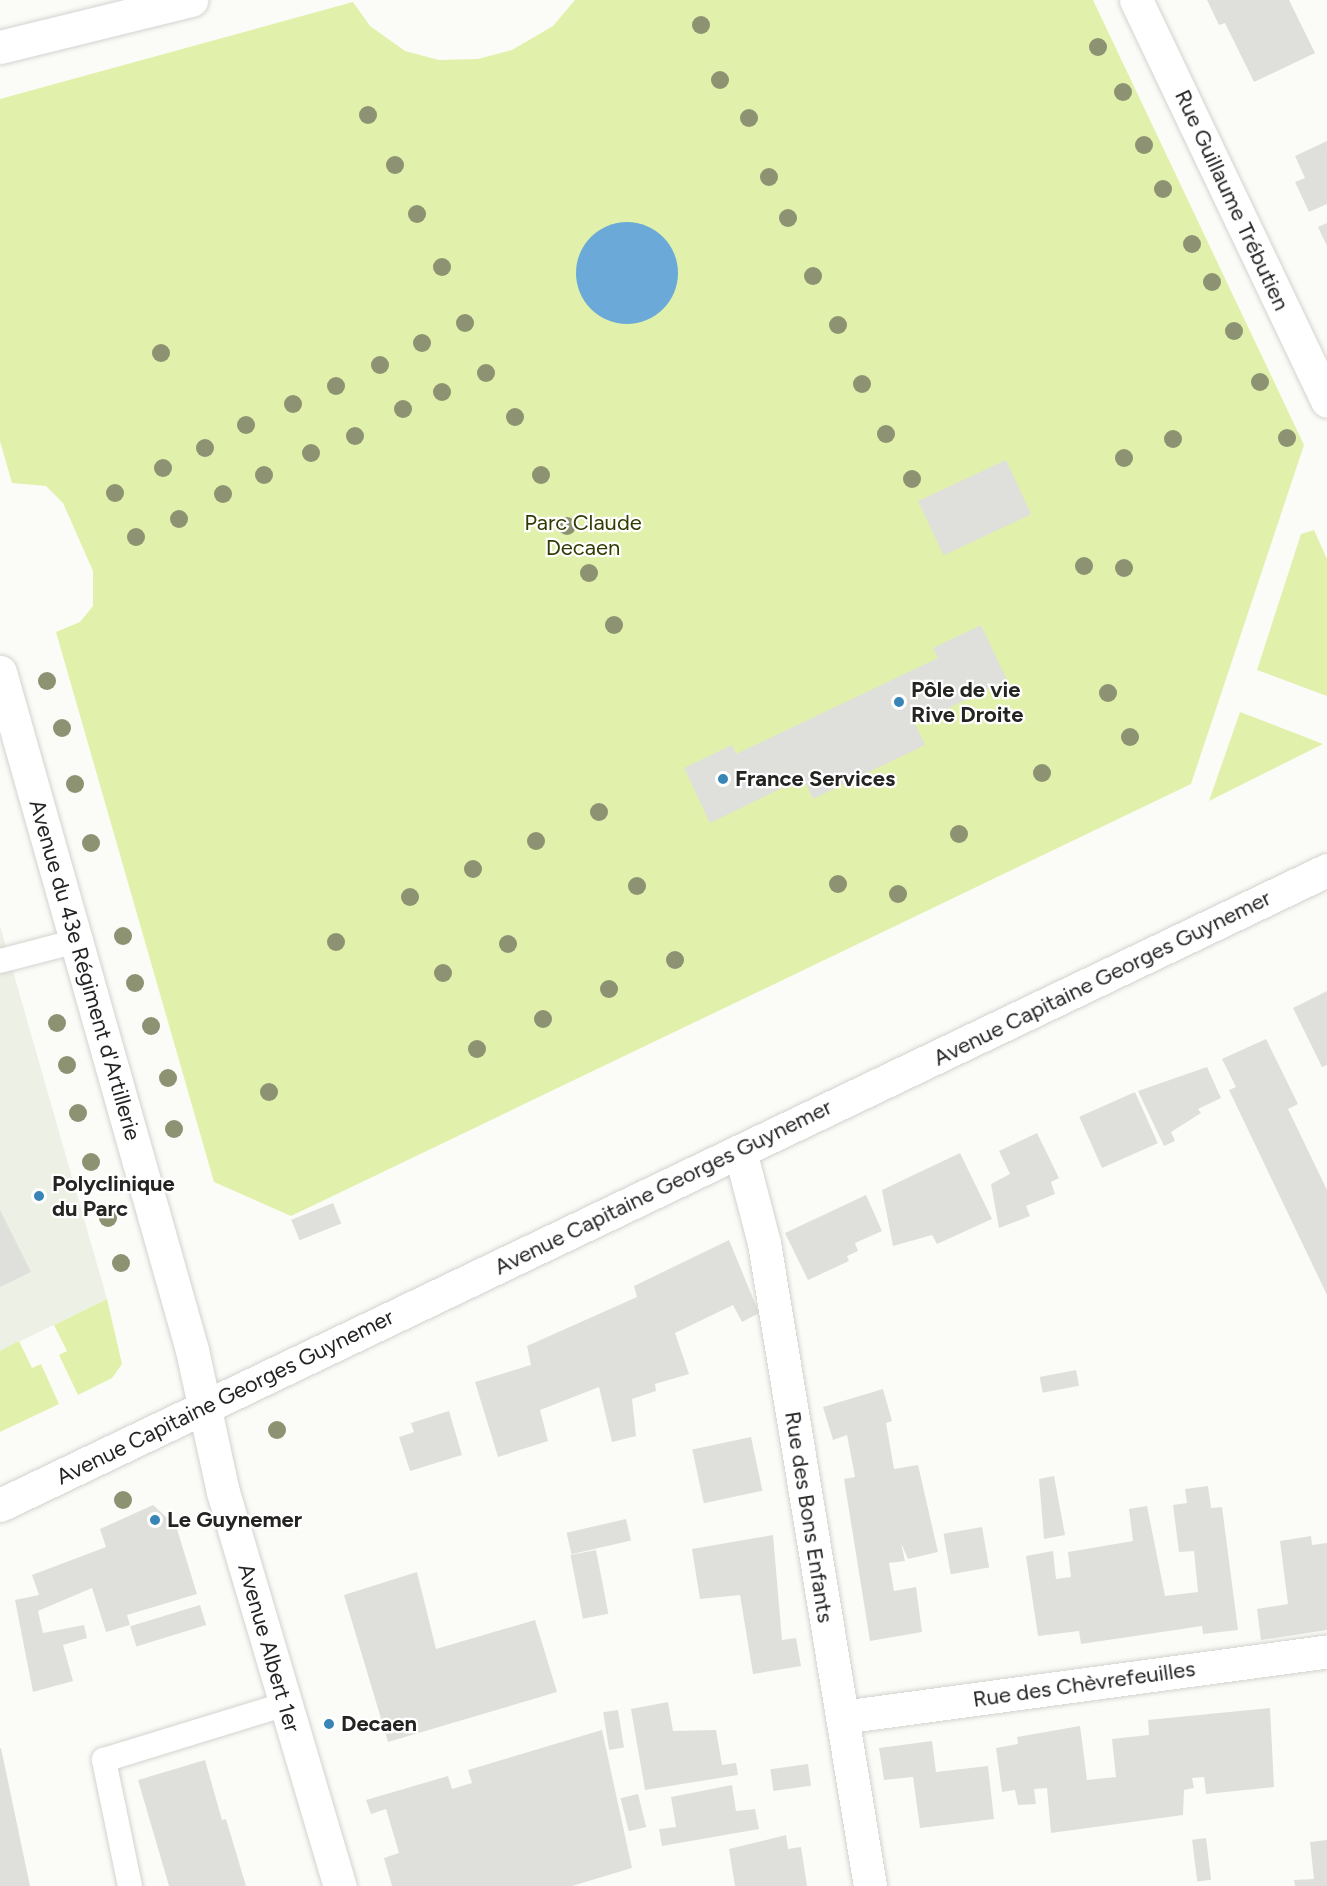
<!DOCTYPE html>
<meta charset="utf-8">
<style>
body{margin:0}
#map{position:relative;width:1327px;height:1886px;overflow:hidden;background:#fbfcf8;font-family:Figtree,sans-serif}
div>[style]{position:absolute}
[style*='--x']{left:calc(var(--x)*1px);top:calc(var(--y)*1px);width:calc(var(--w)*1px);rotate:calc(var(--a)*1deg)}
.built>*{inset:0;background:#edf0e4}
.green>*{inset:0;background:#e1f0aa}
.water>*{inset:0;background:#6aa9d8}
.round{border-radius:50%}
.building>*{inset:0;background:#dfe0dc;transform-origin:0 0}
.roads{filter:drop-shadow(0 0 2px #d2d3cf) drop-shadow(0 0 2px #d2d3cf)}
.lane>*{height:24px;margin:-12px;padding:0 12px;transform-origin:12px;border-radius:12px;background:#fff}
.street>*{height:33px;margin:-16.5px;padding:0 16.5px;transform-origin:16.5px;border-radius:16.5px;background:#fff}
.secondary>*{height:33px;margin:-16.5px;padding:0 16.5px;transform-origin:16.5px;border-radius:16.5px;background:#fff}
.trees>*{width:18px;height:18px;margin:-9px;border-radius:50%;background:#8d9272}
.dots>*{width:16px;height:16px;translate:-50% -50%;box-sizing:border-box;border:3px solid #fff;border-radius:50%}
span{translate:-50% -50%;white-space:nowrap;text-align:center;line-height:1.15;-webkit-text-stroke:4.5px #fff;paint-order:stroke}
.street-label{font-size:22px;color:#242423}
.park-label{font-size:22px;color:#333b04}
.poi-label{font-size:22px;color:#242423;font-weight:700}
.left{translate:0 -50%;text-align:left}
</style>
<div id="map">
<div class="built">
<i style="clip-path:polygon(0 926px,107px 1299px,0 1351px)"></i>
</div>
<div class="green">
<i style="clip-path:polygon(575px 0,1093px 0,1304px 445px,1191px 784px,291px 1216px,214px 1182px,56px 632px,80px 622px,93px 606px,93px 571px,63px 503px,46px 486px,12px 483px,0 441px,0 99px,353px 2px,370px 26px,405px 51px,439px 60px,478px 59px,512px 50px,553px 26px)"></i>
<i style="clip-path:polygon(1314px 530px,1327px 559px,1327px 696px,1257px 670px,1301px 534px)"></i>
<i style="clip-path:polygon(1240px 712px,1323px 744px,1209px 801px)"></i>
<i style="clip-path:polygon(107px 1299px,122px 1364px,112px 1378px,78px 1395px,59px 1355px,67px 1351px,54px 1325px)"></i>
<i style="clip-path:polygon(19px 1341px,32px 1368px,41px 1364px,59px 1404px,0 1432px,0 1351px)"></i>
</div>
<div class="water">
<i class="round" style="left:576px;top:222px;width:102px;height:102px"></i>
</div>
<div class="building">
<i style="clip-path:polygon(1207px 0,1289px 0,1315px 53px,1254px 82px,1225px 23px,1219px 25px)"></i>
<i style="clip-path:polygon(1327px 141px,1327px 204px,1309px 212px,1295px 182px,1305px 178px,1295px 156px)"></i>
<i style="clip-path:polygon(1327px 223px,1327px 246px,1318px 227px)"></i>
<i style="left:1006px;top:460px;width:60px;height:97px;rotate:65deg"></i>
<i style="clip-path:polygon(981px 625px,1007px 680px,915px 724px,925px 745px,813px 799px,803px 778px,710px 823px,684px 768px,732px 745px,736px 754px,938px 658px,933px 648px)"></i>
<i style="clip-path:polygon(1327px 991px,1327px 1065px,1322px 1067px,1293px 1008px)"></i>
<i style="clip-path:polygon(1266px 1039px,1298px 1104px,1288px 1109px,1327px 1190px,1327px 1295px,1229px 1090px,1236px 1087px,1222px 1059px)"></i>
<i style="clip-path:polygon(1207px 1067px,1221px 1098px,1198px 1109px,1201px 1113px,1171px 1132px,1175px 1141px,1164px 1146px,1138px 1091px)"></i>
<i style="left:1135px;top:1092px;width:56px;height:61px;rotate:66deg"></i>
<i style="clip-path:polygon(1037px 1133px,1059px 1178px,1051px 1182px,1055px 1194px,1026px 1206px,1030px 1216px,999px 1228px,991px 1184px,1010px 1174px,999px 1151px)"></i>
<i style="clip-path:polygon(960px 1153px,992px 1219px,937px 1244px,932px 1235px,893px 1246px,882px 1190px)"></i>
<i style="clip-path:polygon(866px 1195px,882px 1231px,855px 1243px,858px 1251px,847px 1256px,849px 1261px,808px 1280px,785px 1233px)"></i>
<i style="left:333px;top:1203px;width:22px;height:45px;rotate:68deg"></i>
<i style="clip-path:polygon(0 1210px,31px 1272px,0 1287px)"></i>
<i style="clip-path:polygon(729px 1240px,759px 1313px,742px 1322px,733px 1305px,675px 1333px,689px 1374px,655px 1384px,656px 1391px,632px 1399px,636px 1436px,612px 1442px,599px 1387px,540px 1410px,548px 1441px,498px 1457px,475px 1382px,531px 1365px,527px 1346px,637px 1297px,634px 1286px)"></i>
<i style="left:1076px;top:1370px;width:16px;height:37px;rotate:79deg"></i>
<i style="clip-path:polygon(883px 1389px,892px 1421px,886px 1423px,894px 1469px,918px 1465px,938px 1552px,908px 1559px,901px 1543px,905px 1561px,889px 1563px,894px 1591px,916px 1587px,922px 1632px,870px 1641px,844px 1479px,855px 1477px,847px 1435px,833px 1440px,823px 1407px)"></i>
<i style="clip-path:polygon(449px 1411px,462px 1455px,410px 1471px,399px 1437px,414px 1432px,411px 1423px)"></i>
<i style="left:751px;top:1437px;width:55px;height:60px;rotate:78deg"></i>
<i style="clip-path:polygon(1054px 1476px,1065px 1535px,1044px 1539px,1039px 1479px)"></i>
<i style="clip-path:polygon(1208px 1486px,1211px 1508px,1222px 1507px,1238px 1630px,1203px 1634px,1202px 1626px,1081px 1644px,1079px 1631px,1038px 1636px,1026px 1556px,1053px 1551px,1056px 1579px,1071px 1577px,1068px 1552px,1133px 1541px,1129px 1509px,1147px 1506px,1165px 1596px,1198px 1592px,1194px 1551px,1179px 1552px,1173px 1505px,1187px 1503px,1185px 1489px)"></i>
<i style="clip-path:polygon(153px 1505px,176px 1526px,197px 1594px,127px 1615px,130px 1625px,106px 1632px,92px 1588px,38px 1611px,43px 1633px,84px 1625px,87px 1638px,63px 1645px,73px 1681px,33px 1692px,15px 1600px,39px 1595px,32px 1575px,106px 1547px,100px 1529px)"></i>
<i style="left:626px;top:1519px;width:22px;height:61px;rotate:77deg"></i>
<i style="left:982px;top:1527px;width:41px;height:39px;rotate:80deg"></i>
<i style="clip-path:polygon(773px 1535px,782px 1640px,796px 1638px,801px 1666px,753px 1674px,740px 1595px,700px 1599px,692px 1549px)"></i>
<i style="clip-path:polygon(1311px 1536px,1312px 1545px,1327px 1543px,1327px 1630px,1261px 1640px,1257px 1609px,1288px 1604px,1280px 1541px)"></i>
<i style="left:596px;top:1550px;width:65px;height:26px;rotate:79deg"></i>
<i style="clip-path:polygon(417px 1572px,436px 1649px,535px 1620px,557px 1692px,388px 1742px,344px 1595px)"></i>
<i style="left:200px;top:1605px;width:21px;height:73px;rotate:73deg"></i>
<i style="clip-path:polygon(668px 1702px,673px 1731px,716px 1730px,722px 1765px,736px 1763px,738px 1775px,645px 1790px,631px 1709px)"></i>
<i style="clip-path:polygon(1270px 1708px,1274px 1787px,1206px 1794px,1204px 1777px,1192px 1778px,1194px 1788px,1184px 1790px,1183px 1815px,1051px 1833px,1047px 1788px,1034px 1789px,1036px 1804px,1018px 1805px,1015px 1790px,1002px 1792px,996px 1748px,1018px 1744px,1017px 1737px,1080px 1726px,1087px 1780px,1116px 1777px,1112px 1739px,1149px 1735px,1148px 1720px)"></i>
<i style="left:618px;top:1710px;width:38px;height:15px;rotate:81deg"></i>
<i style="clip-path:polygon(602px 1730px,632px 1868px,572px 1886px,392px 1886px,384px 1858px,399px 1853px,386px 1809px,371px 1814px,366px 1800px,448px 1776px,452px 1789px,472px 1783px,468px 1770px)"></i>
<i style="clip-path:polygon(932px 1741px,936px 1772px,988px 1766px,994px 1819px,920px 1828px,913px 1777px,884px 1780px,879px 1748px)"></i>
<i style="clip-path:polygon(0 1748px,1px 1748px,30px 1886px,0 1886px)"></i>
<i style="clip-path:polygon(205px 1760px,222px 1820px,226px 1819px,246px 1886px,169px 1886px,138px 1780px)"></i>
<i style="left:808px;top:1764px;width:22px;height:38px;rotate:82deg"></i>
<i style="clip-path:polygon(732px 1785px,736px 1811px,755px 1809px,759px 1829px,662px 1846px,659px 1829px,676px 1827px,671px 1797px)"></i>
<i style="left:638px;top:1794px;width:34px;height:18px;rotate:76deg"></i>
<i style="clip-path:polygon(786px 1835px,788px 1849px,801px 1847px,807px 1886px,735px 1886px,729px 1849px)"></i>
<i style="left:1206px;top:1838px;width:42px;height:14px;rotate:83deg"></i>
<i style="clip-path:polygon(1327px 1840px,1327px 1886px,1295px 1886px,1294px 1880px,1314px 1879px,1310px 1842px)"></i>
</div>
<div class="roads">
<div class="lane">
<i style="--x:0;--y:961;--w:80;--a:-14.6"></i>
<i style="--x:130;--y:1886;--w:129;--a:-101.7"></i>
<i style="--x:104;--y:1760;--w:190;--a:-17.1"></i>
</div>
<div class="street">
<i style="--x:0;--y:47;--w:197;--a:-13.8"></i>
<i style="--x:740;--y:1151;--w:95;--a:75.4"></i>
<i style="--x:764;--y:1243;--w:652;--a:80.64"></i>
<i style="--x:842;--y:1717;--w:489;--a:-7.7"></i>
</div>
<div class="secondary">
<i style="--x:1136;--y:0;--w:444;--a:64.5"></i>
<i style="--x:0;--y:672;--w:705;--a:74.19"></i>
<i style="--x:192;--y:1350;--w:145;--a:77.7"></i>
<i style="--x:223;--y:1492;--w:411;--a:73.5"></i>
<i style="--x:0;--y:1505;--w:1471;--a:-25.57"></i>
</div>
</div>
<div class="trees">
<i style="left:701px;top:25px"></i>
<i style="left:1098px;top:47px"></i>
<i style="left:720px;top:80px"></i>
<i style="left:1123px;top:92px"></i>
<i style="left:368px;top:115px"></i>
<i style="left:749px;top:118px"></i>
<i style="left:1144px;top:145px"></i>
<i style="left:395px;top:165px"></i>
<i style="left:769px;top:177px"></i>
<i style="left:1163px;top:189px"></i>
<i style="left:417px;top:214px"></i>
<i style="left:788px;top:218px"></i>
<i style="left:1192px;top:244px"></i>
<i style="left:442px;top:267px"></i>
<i style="left:813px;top:276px"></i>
<i style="left:1212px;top:282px"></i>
<i style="left:465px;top:323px"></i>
<i style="left:838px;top:325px"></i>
<i style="left:1234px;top:331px"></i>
<i style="left:422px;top:343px"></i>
<i style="left:161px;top:353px"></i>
<i style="left:380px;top:365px"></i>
<i style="left:486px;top:373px"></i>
<i style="left:1260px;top:382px"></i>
<i style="left:862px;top:384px"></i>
<i style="left:336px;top:386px"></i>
<i style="left:442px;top:392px"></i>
<i style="left:293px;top:404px"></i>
<i style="left:403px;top:409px"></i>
<i style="left:515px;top:417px"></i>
<i style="left:246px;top:425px"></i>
<i style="left:886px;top:434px"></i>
<i style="left:355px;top:436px"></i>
<i style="left:1287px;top:438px"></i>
<i style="left:1173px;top:439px"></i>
<i style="left:205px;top:448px"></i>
<i style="left:311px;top:453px"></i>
<i style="left:1124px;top:458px"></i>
<i style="left:163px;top:468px"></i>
<i style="left:264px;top:475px"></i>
<i style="left:541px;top:475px"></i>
<i style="left:912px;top:479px"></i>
<i style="left:115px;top:493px"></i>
<i style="left:223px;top:494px"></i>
<i style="left:179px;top:519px"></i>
<i style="left:567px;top:526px"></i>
<i style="left:136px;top:537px"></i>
<i style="left:1084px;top:566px"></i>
<i style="left:1124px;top:568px"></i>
<i style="left:589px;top:573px"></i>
<i style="left:614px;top:625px"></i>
<i style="left:47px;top:681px"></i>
<i style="left:1108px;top:693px"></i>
<i style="left:62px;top:728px"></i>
<i style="left:1130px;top:737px"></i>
<i style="left:1042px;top:773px"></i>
<i style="left:75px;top:784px"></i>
<i style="left:599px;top:812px"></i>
<i style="left:959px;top:834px"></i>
<i style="left:536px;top:841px"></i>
<i style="left:91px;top:843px"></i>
<i style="left:473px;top:869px"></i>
<i style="left:838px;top:884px"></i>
<i style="left:637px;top:886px"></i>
<i style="left:898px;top:894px"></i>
<i style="left:410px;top:897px"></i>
<i style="left:123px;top:936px"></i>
<i style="left:336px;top:942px"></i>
<i style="left:508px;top:944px"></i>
<i style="left:675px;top:960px"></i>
<i style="left:443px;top:973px"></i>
<i style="left:135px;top:983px"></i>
<i style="left:609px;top:989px"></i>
<i style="left:543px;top:1019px"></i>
<i style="left:57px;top:1023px"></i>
<i style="left:151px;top:1026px"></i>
<i style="left:477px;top:1049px"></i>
<i style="left:67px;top:1065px"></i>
<i style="left:168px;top:1078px"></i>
<i style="left:269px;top:1092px"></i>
<i style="left:78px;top:1113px"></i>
<i style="left:174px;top:1129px"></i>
<i style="left:91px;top:1162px"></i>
<i style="left:108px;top:1218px"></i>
<i style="left:121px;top:1263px"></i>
<i style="left:277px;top:1430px"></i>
<i style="left:123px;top:1500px"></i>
</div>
<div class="dots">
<i style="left:899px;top:702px;background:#3985b8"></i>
<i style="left:723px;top:779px;background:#3985b8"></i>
<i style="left:39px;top:1196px;background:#3985b8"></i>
<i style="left:155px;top:1520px;background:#3985b8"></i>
<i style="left:329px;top:1724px;background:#3985b8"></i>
</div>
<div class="street-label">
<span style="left:1232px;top:200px;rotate:65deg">Rue Guillaume Trébutien</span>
<span style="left:85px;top:970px;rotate:74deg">Avenue du 43e Régiment d'Artillerie</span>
<span style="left:1102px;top:978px;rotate:-26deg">Avenue Capitaine Georges Guynemer</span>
<span style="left:663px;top:1187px;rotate:-26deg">Avenue Capitaine Georges Guynemer</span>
<span style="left:225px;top:1397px;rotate:-26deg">Avenue Capitaine Georges Guynemer</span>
<span style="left:809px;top:1517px;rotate:81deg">Rue des Bons Enfants</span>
<span style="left:269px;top:1648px;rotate:74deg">Avenue Albert 1er</span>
<span style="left:1084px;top:1684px;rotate:-8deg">Rue des Chèvrefeuilles</span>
</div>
<div class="park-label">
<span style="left:583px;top:535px">Parc Claude<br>Decaen</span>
</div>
<div class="poi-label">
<span class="left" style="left:911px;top:702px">Pôle de vie<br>Rive Droite</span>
<span class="left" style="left:735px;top:779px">France Services</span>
<span class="left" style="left:52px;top:1196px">Polyclinique<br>du Parc</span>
<span class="left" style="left:167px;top:1520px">Le Guynemer</span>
<span class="left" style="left:341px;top:1724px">Decaen</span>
</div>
</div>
